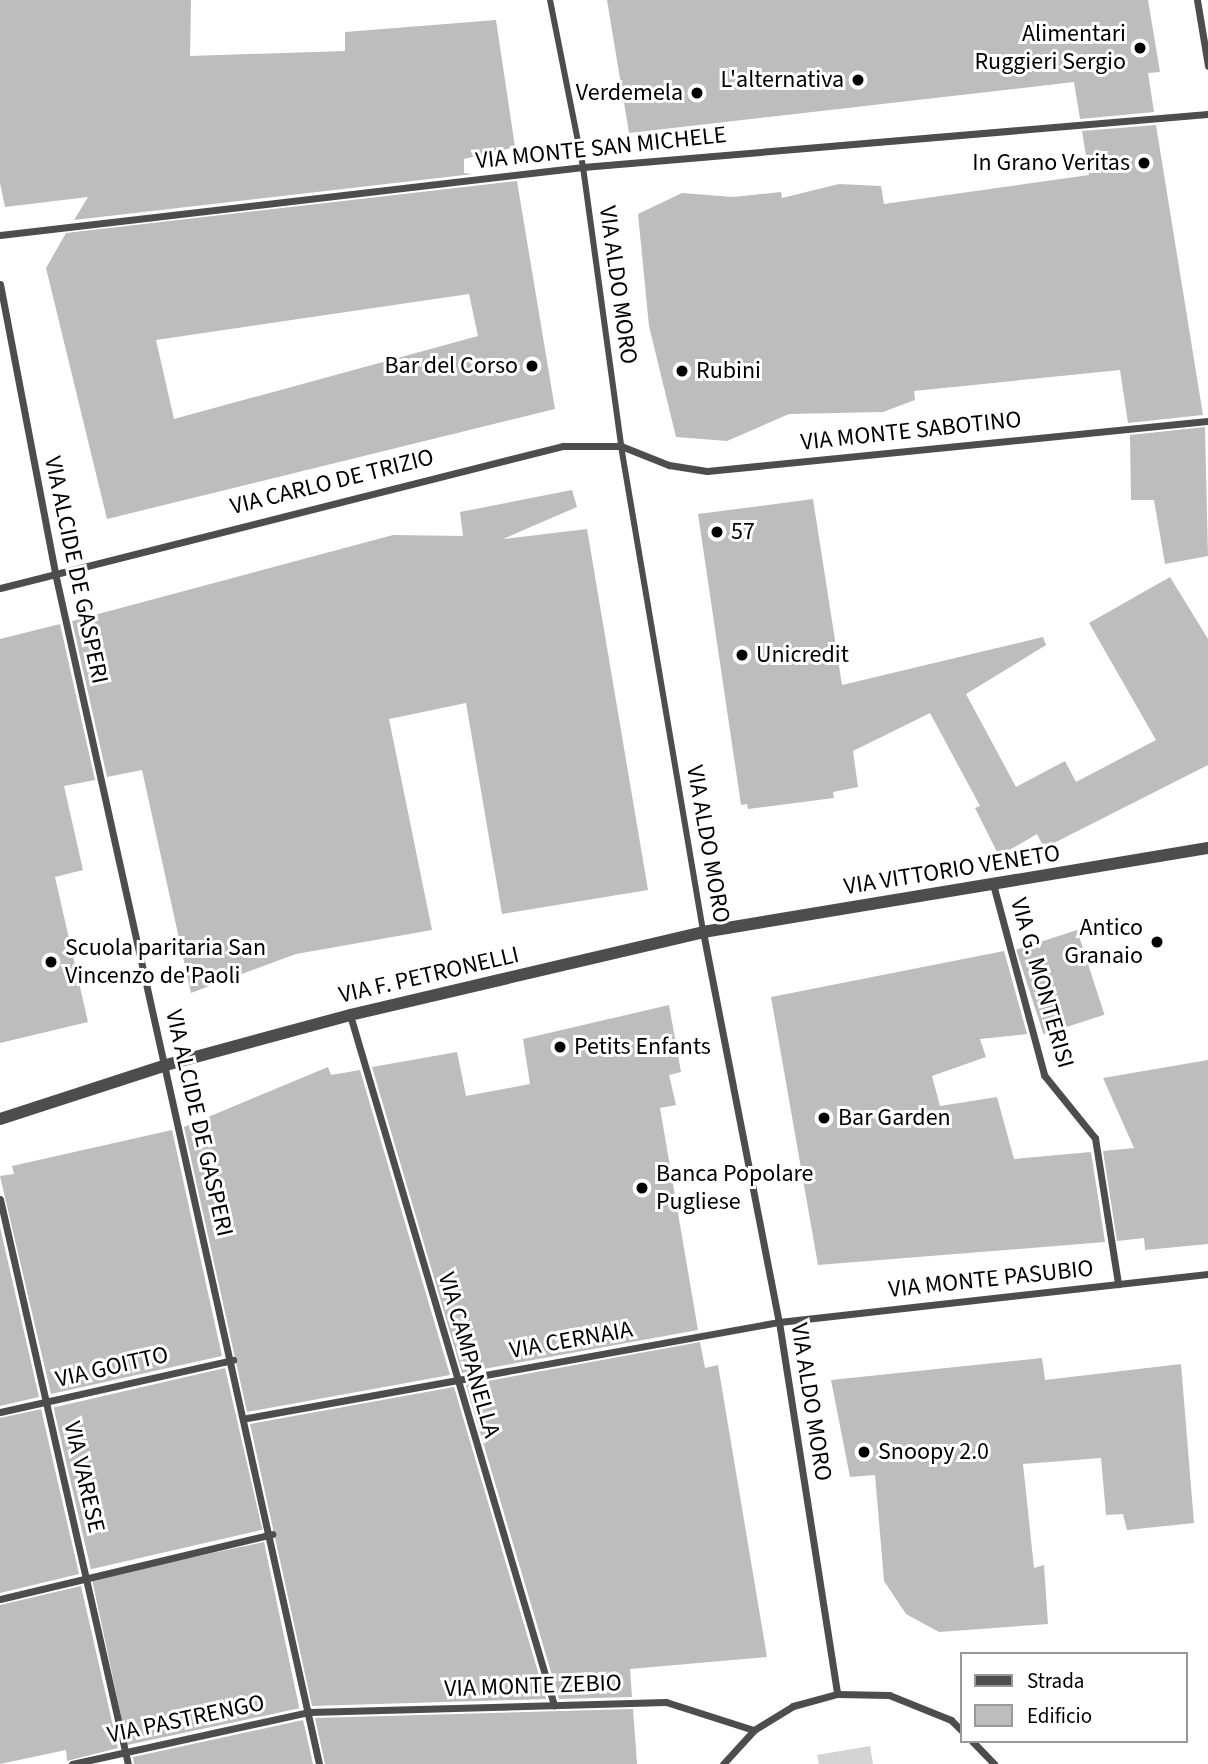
<!DOCTYPE html>
<style>
body{margin:0}
#map{position:relative;width:1208px;height:1764px;overflow:hidden;background:#fff;font-family:"Source Sans 3",sans-serif}
div>[style]{position:absolute}
[style*='--x']{left:calc(var(--x)*1px);top:calc(var(--y)*1px);width:calc(var(--w)*1px);rotate:calc(var(--a)*1deg)}
.green>*{inset:0;background:#d4d4d4}
.building>*{inset:0;background:#bdbdbd;transform-origin:0 0}
.pedestrian>*{height:6px;margin:-3px;padding:0 3px;transform-origin:3px;border-radius:3px;background:#4d4d4d}
.minor>*{height:7px;margin:-3.5px;padding:0 3.5px;transform-origin:3.5px;border-radius:3.5px;background:#4d4d4d}
.tertiary>*{height:12px;margin:-6px;padding:0 6px;transform-origin:6px;border-radius:6px;background:#4d4d4d}
.dots>*{width:19px;height:19px;translate:-50% -50%;box-sizing:border-box;border:4px solid #fff;border-radius:50%}
span{translate:-50% -50%;white-space:nowrap;text-align:center;line-height:1.15;-webkit-text-stroke:6px #fff;paint-order:stroke}
.poi-label{font-size:24px;color:#000}
.right{translate:-100% -50%;text-align:right}
.left{translate:0 -50%;text-align:left}
.street-label{font-size:24px;color:#000}
.legend{position:absolute;left:960px;top:1652px;width:228px;height:91px;box-sizing:border-box;background:#fff;border:2px solid #999;margin:0;padding:9px 12px;list-style:none;font-size:21px;color:#000}
.legend li{display:flex;align-items:center;gap:14px;height:35px}
.legend b{width:35px;border:2px solid #999}
</style>
<div id="map">
<div class="green">
<i style="clip-path:polygon(870px 1746px,873px 1764px,819px 1764px,817px 1755px)"></i>
</div>
<div class="building">
<i style="clip-path:polygon(0 0,191px 0,190px 56px,345px 51px,345px 32px,496px 20px,515px 147px,464px 159px,464px 173px,473px 174px,74px 220px,88px 197px,5px 207px,0 183px)"></i>
<i style="clip-path:polygon(607px 0,1148px 0,1160px 72px,1148px 73px,1154px 112px,1080px 119px,1074px 82px,629px 133px)"></i>
<i style="clip-path:polygon(1156px 125px,1203px 415px,1128px 423px,1120px 370px,914px 391px,915px 400px,883px 412px,789px 414px,727px 441px,676px 437px,649px 326px,638px 214px,682px 193px,733px 197px,781px 192px,782px 198px,839px 184px,881px 186px,884px 204px,1089px 175px,1082px 131px)"></i>
<i style="clip-path:polygon(evenodd,517px 181px,555px 409px,107px 519px,46px 268px,66px 233px,517px 181px,469px 294px,478px 336px,174px 419px,156px 340px,469px 294px)"></i>
<i style="clip-path:polygon(1205px 427px,1208px 556px,1165px 564px,1154px 500px,1131px 500px,1130px 435px)"></i>
<i style="clip-path:polygon(572px 490px,577px 507px,503px 539px,587px 529px,648px 890px,502px 914px,466px 703px,389px 719px,432px 930px,296px 954px,191px 993px,142px 770px,107px 777px,72px 621px,393px 535px,463px 536px,460px 512px)"></i>
<i style="clip-path:polygon(813px 499px,842px 685px,1043px 637px,1046px 645px,966px 694px,1016px 787px,1065px 761px,1076px 782px,1156px 740px,1089px 623px,1170px 577px,1208px 639px,1208px 765px,1044px 848px,1037px 834px,999px 856px,975px 808px,980px 806px,930px 713px,853px 751px,858px 787px,833px 792px,834px 798px,748px 809px,747px 804px,741px 805px,698px 514px)"></i>
<i style="clip-path:polygon(60px 624px,95px 780px,64px 786px,83px 870px,55px 877px,88px 1022px,0 1043px,0 639px)"></i>
<i style="left:1077px;top:930px;width:89px;height:64px;rotate:72deg"></i>
<i style="clip-path:polygon(1004px 951px,1027px 1034px,980px 1039px,986px 1057px,932px 1076px,940px 1106px,997px 1097px,1014px 1159px,1091px 1152px,1105px 1242px,818px 1265px,771px 997px)"></i>
<i style="clip-path:polygon(669px 1005px,681px 1072px,669px 1075px,676px 1105px,660px 1108px,698px 1330px,462px 1373px,372px 1067px,457px 1052px,466px 1096px,530px 1084px,523px 1039px)"></i>
<i style="clip-path:polygon(1208px 1060px,1208px 1244px,1145px 1250px,1144px 1238px,1117px 1241px,1103px 1151px,1134px 1148px,1103px 1078px)"></i>
<i style="clip-path:polygon(328px 1067px,331px 1075px,360px 1070px,450px 1375px,247px 1412px,184px 1127px)"></i>
<i style="clip-path:polygon(172px 1130px,222px 1356px,51px 1394px,0 1176px,14px 1174px,12px 1166px)"></i>
<i style="clip-path:polygon(0 1227px,39px 1397px,0 1406px)"></i>
<i style="clip-path:polygon(700px 1342px,705px 1368px,718px 1365px,767px 1657px,630px 1669px,632px 1697px,559px 1699px,466px 1385px)"></i>
<i style="clip-path:polygon(1042px 1358px,1045px 1380px,1181px 1364px,1194px 1523px,1127px 1530px,1123px 1514px,1106px 1515px,1101px 1458px,1023px 1464px,1034px 1568px,1044px 1565px,1048px 1624px,939px 1632px,906px 1614px,884px 1581px,875px 1475px,850px 1477px,831px 1380px)"></i>
<i style="left:225px;top:1368px;width:166px;height:176px;rotate:77deg"></i>
<i style="clip-path:polygon(454px 1387px,546px 1699px,312px 1706px,250px 1424px)"></i>
<i style="clip-path:polygon(41px 1409px,79px 1574px,0 1593px,0 1418px)"></i>
<i style="left:264px;top:1542px;width:170px;height:176px;rotate:78deg"></i>
<i style="clip-path:polygon(81px 1586px,118px 1748px,67px 1761px,66px 1750px,0 1764px,0 1605px)"></i>
<i style="clip-path:polygon(633px 1709px,637px 1764px,325px 1764px,315px 1718px)"></i>
<i style="clip-path:polygon(303px 1720px,313px 1764px,134px 1764px,133px 1757px)"></i>
</div>
<div class="pedestrian">
<i style="--x:550;--y:0;--w:170;--a:78.8"></i>
<i style="--x:583;--y:167;--w:282;--a:82.2"></i>
<i style="--x:621;--y:446;--w:493;--a:80.4"></i>
</div>
<div class="minor">
<i style="--x:1197;--y:0;--w:67;--a:80.5"></i>
<i style="--x:0;--y:235;--w:587;--a:-6.65"></i>
<i style="--x:583;--y:167;--w:627;--a:-4.85"></i>
<i style="--x:0;--y:284;--w:294;--a:79.2"></i>
<i style="--x:55;--y:573;--w:1220;--a:77.5"></i>
<i style="--x:0;--y:588;--w:581;--a:-14.16"></i>
<i style="--x:563;--y:446;--w:58;--a:0"></i>
<i style="--x:621;--y:446;--w:52;--a:21.6"></i>
<i style="--x:669;--y:465;--w:38;--a:9"></i>
<i style="--x:707;--y:471;--w:503;--a:-5.7"></i>
<i style="--x:993;--y:884;--w:198;--a:75"></i>
<i style="--x:1044;--y:1075;--w:81;--a:51"></i>
<i style="--x:1095;--y:1138;--w:148;--a:81"></i>
<i style="--x:703;--y:932;--w:397;--a:79"></i>
<i style="--x:779;--y:1322;--w:376;--a:81.1"></i>
<i style="--x:350;--y:1015;--w:720;--a:73.53"></i>
<i style="--x:0;--y:1199;--w:579;--a:77.24"></i>
<i style="--x:0;--y:1412;--w:239;--a:-12.6"></i>
<i style="--x:247;--y:1418;--w:541;--a:-10.23"></i>
<i style="--x:779;--y:1322;--w:432;--a:-6.4"></i>
<i style="--x:0;--y:1599;--w:280;--a:-13.4"></i>
<i style="--x:972;--y:1741;--w:32;--a:46"></i>
<i style="--x:72;--y:1764;--w:243;--a:-12.4"></i>
<i style="--x:309;--y:1712;--w:357;--a:-1.6"></i>
<i style="--x:666;--y:1702;--w:92;--a:17.7"></i>
<i style="--x:723;--y:1764;--w:46;--a:-47.6"></i>
<i style="--x:754;--y:1730;--w:46;--a:-31.6"></i>
<i style="--x:793;--y:1706;--w:46;--a:-15.3"></i>
<i style="--x:837;--y:1694;--w:52;--a:1.1"></i>
<i style="--x:889;--y:1695;--w:67;--a:22"></i>
<i style="--x:951;--y:1720;--w:14;--a:45"></i>
</div>
<div class="tertiary">
<i style="--x:0;--y:1119;--w:175;--a:-18"></i>
<i style="--x:166;--y:1065;--w:191;--a:-15.2"></i>
<i style="--x:350;--y:1015;--w:363;--a:-13.2"></i>
<i style="--x:703;--y:932;--w:512;--a:-9.44"></i>
</div>
<div class="dots">
<i style="left:1140px;top:48px;background:#000"></i>
<i style="left:858px;top:80px;background:#000"></i>
<i style="left:697px;top:93px;background:#000"></i>
<i style="left:1144px;top:163px;background:#000"></i>
<i style="left:532px;top:366px;background:#000"></i>
<i style="left:682px;top:371px;background:#000"></i>
<i style="left:717px;top:532px;background:#000"></i>
<i style="left:742px;top:655px;background:#000"></i>
<i style="left:1157px;top:942px;background:#000"></i>
<i style="left:51px;top:962px;background:#000"></i>
<i style="left:560px;top:1047px;background:#000"></i>
<i style="left:824px;top:1118px;background:#000"></i>
<i style="left:642px;top:1188px;background:#000"></i>
<i style="left:864px;top:1452px;background:#000"></i>
</div>
<div class="poi-label">
<span class="right" style="left:1126px;top:48px">Alimentari<br>Ruggieri Sergio</span>
<span class="right" style="left:844px;top:80px">L'alternativa</span>
<span class="right" style="left:683px;top:93px">Verdemela</span>
<span class="right" style="left:1130px;top:163px">In Grano Veritas</span>
<span class="right" style="left:518px;top:366px">Bar del Corso</span>
<span class="left" style="left:696px;top:371px">Rubini</span>
<span class="left" style="left:731px;top:532px">57</span>
<span class="left" style="left:756px;top:655px">Unicredit</span>
<span class="right" style="left:1143px;top:942px">Antico<br>Granaio</span>
<span class="left" style="left:65px;top:962px">Scuola paritaria San<br>Vincenzo de'Paoli</span>
<span class="left" style="left:574px;top:1047px">Petits Enfants</span>
<span class="left" style="left:838px;top:1118px">Bar Garden</span>
<span class="left" style="left:656px;top:1188px">Banca Popolare<br>Pugliese</span>
<span class="left" style="left:878px;top:1452px">Snoopy 2.0</span>
</div>
<div class="street-label">
<span style="left:601px;top:148px;rotate:-6deg">VIA MONTE SAN MICHELE</span>
<span style="left:618px;top:285px;rotate:82deg">VIA ALDO MORO</span>
<span style="left:911px;top:431px;rotate:-6deg">VIA MONTE SABOTINO</span>
<span style="left:332px;top:482px;rotate:-14deg">VIA CARLO DE TRIZIO</span>
<span style="left:76px;top:570px;rotate:78deg">VIA ALCIDE DE GASPERI</span>
<span style="left:708px;top:844px;rotate:80deg">VIA ALDO MORO</span>
<span style="left:952px;top:870px;rotate:-9deg">VIA VITTORIO VENETO</span>
<span style="left:429px;top:975px;rotate:-13deg">VIA F. PETRONELLI</span>
<span style="left:1042px;top:983px;rotate:74deg">VIA G. MONTERISI</span>
<span style="left:199px;top:1123px;rotate:77deg">VIA ALCIDE DE GASPERI</span>
<span style="left:991px;top:1279px;rotate:-6deg">VIA MONTE PASUBIO</span>
<span style="left:571px;top:1340px;rotate:-10deg">VIA CERNAIA</span>
<span style="left:469px;top:1355px;rotate:74deg">VIA CAMPANELLA</span>
<span style="left:112px;top:1367px;rotate:-13deg">VIA GOITTO</span>
<span style="left:811px;top:1402px;rotate:81deg">VIA ALDO MORO</span>
<span style="left:84px;top:1477px;rotate:77deg">VIA VARESE</span>
<span style="left:533px;top:1686px;rotate:-2deg">VIA MONTE ZEBIO</span>
<span style="left:186px;top:1719px;rotate:-12deg">VIA PASTRENGO</span>
</div>
<ul class="legend">
<li><b style="height:9px;background:#4d4d4d"></b>Strada</li>
<li><b style="height:19px;background:#bdbdbd"></b>Edificio</li>
</ul>
</div>
